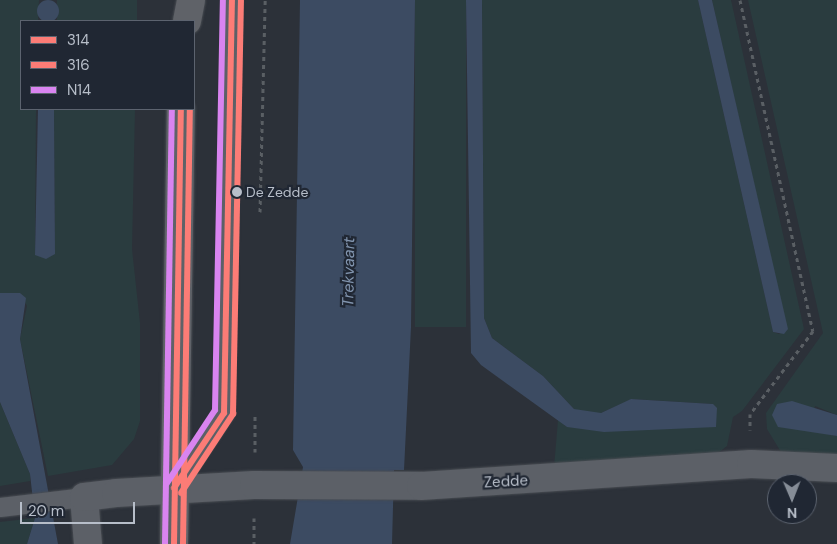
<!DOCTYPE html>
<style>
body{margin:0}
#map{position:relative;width:837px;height:544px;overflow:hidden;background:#2c3139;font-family:"DM Sans",sans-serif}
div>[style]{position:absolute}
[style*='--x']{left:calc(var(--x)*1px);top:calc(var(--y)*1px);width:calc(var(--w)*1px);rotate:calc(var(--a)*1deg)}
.green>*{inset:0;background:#2a3c3f;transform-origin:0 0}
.water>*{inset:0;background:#3c4b62}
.round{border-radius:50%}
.path>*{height:3px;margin-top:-1.5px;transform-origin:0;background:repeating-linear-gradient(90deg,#5a5f64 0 4px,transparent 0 8px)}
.roads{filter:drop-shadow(0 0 1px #484c52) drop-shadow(0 0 1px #484c52)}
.service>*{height:19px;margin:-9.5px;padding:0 9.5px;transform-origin:9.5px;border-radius:9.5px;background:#5c6067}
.minor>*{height:28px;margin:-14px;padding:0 14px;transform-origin:14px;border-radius:14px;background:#5c6067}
.primary>*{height:28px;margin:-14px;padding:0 14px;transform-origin:14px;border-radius:14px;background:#5f6268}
.bus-1>*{height:6px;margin:-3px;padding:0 3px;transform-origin:3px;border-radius:3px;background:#fc7c76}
.bus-2>*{height:6px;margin:-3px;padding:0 3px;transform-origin:3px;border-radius:3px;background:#fc7c76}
.bus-3>*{height:6px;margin:-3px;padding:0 3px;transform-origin:3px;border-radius:3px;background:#d984f0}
.dots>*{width:14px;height:14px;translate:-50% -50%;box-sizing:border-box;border:2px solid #202733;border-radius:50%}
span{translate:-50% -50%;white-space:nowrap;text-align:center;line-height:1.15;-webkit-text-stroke:4.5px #202733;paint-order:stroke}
.bus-label{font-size:14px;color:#b7bec9}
.left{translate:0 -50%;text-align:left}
.street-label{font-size:15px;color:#b7bec9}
.water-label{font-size:16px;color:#8194ae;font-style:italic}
.legend{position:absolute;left:20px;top:20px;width:175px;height:90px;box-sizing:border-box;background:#202733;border:1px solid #5c636f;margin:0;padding:6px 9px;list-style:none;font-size:15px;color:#b7bec9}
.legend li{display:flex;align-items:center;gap:10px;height:25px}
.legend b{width:25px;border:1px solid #5c636f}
.north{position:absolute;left:767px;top:474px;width:50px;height:50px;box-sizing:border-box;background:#202733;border:1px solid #5c636f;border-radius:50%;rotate:179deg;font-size:14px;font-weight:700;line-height:20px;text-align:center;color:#b7bec9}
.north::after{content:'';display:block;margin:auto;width:18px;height:22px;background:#868d97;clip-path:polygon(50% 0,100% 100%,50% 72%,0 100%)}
.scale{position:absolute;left:20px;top:502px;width:115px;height:22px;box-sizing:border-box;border:2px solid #b7bec9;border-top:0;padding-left:6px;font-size:15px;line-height:18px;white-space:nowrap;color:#b7bec9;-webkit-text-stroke:4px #202733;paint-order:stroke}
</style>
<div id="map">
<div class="green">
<i style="clip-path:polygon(0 0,39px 0,38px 21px,21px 21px,21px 109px,36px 109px,35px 254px,55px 254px,54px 109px,135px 109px,132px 249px,140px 323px,140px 421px,134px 439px,112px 465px,48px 476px,20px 339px,27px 306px,20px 293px,0 293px)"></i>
<i style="left:57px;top:0;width:80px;height:21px"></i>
<i style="left:415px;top:0;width:51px;height:327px"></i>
<i style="clip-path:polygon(482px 0,698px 0,773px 332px,779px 334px,787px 328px,712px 0,731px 0,804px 329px,742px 411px,733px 417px,727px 446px,718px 453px,554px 468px,558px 420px,567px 427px,713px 404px,632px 399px,601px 413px,586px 413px,574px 409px,543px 376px,492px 338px,484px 318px)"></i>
<i style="clip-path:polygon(748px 0,837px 0,837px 415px,815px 406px,812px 431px,837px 436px,837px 458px,781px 452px,767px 429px,766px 413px,823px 333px)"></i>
<i style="clip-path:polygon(0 402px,30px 474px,30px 481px,0 486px)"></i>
<i style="clip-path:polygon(35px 518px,27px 544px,0 544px,0 522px)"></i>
</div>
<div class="water">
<i style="clip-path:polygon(300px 0,415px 0,411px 327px,404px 470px,394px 470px,392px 544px,290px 544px,303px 467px,293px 450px)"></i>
<i style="clip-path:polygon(466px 0,482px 0,484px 318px,492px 338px,543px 376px,574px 409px,601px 413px,631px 399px,713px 404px,717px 408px,716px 427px,604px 432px,567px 427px,481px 365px,471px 353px)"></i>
<i style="clip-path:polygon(698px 0,712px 0,788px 329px,784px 334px,773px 332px)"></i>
<i class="round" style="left:37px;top:0;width:22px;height:22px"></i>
<i style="clip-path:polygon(38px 109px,54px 109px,55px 254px,46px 259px,35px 255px)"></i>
<i style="clip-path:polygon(0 293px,20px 293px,26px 298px,20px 339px,58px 544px,27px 544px,35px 518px,30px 474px,0 402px)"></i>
<i style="clip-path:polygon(792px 401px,837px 415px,837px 436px,778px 427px,772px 415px,777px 404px)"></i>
</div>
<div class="path">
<i style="--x:740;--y:0;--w:339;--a:77.6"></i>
<i style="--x:813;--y:331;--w:104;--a:127.2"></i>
<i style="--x:750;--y:414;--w:16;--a:90"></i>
<i style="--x:260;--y:212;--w:212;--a:-88.6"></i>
<i style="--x:255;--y:452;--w:36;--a:-90"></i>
<i style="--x:254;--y:518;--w:26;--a:90"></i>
</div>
<div class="roads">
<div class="service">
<i style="--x:176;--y:485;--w:87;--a:-56.3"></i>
<i style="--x:224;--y:413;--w:413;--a:-88.9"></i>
<i style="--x:0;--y:507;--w:85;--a:-6.8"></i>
</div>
<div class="minor">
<i style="--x:88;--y:544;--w:47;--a:-94.9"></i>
<i style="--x:84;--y:497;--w:32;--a:-7"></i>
<i style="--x:116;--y:493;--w:138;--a:-3.3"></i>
<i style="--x:254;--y:485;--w:167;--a:0.3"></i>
<i style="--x:421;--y:486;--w:331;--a:-3.8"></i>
<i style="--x:751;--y:464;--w:86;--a:2.7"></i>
</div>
<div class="primary">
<i style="--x:187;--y:21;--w:21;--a:-79"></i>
<i style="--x:174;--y:544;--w:435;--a:-89.1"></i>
</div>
</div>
<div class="bus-1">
<i style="--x:174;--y:488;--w:90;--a:-56.3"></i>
<i style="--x:224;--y:413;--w:413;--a:-88.9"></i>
<i style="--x:174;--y:544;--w:435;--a:-89.1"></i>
</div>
<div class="bus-2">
<i style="--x:181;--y:493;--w:95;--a:-56.6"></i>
<i style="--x:233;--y:414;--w:414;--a:-88.9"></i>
<i style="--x:183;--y:544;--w:435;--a:-89.1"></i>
</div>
<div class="bus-3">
<i style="--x:167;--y:483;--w:87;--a:-56.7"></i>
<i style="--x:215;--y:410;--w:410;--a:-88.9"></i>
<i style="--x:165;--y:544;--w:435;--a:-89.1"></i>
</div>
<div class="dots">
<i style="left:237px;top:192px;background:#b7bec9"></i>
</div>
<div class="bus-label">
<span class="left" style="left:246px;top:192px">De Zedde</span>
</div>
<div class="street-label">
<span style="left:506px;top:482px;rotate:-3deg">Zedde</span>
</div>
<div class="water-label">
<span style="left:349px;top:272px;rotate:-89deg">Trekvaart</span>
</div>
<ul class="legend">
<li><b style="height:6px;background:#fc7c76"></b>314</li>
<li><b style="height:6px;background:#fc7c76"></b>316</li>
<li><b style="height:6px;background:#d984f0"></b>N14</li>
</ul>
<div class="north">N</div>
<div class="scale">20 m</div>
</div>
